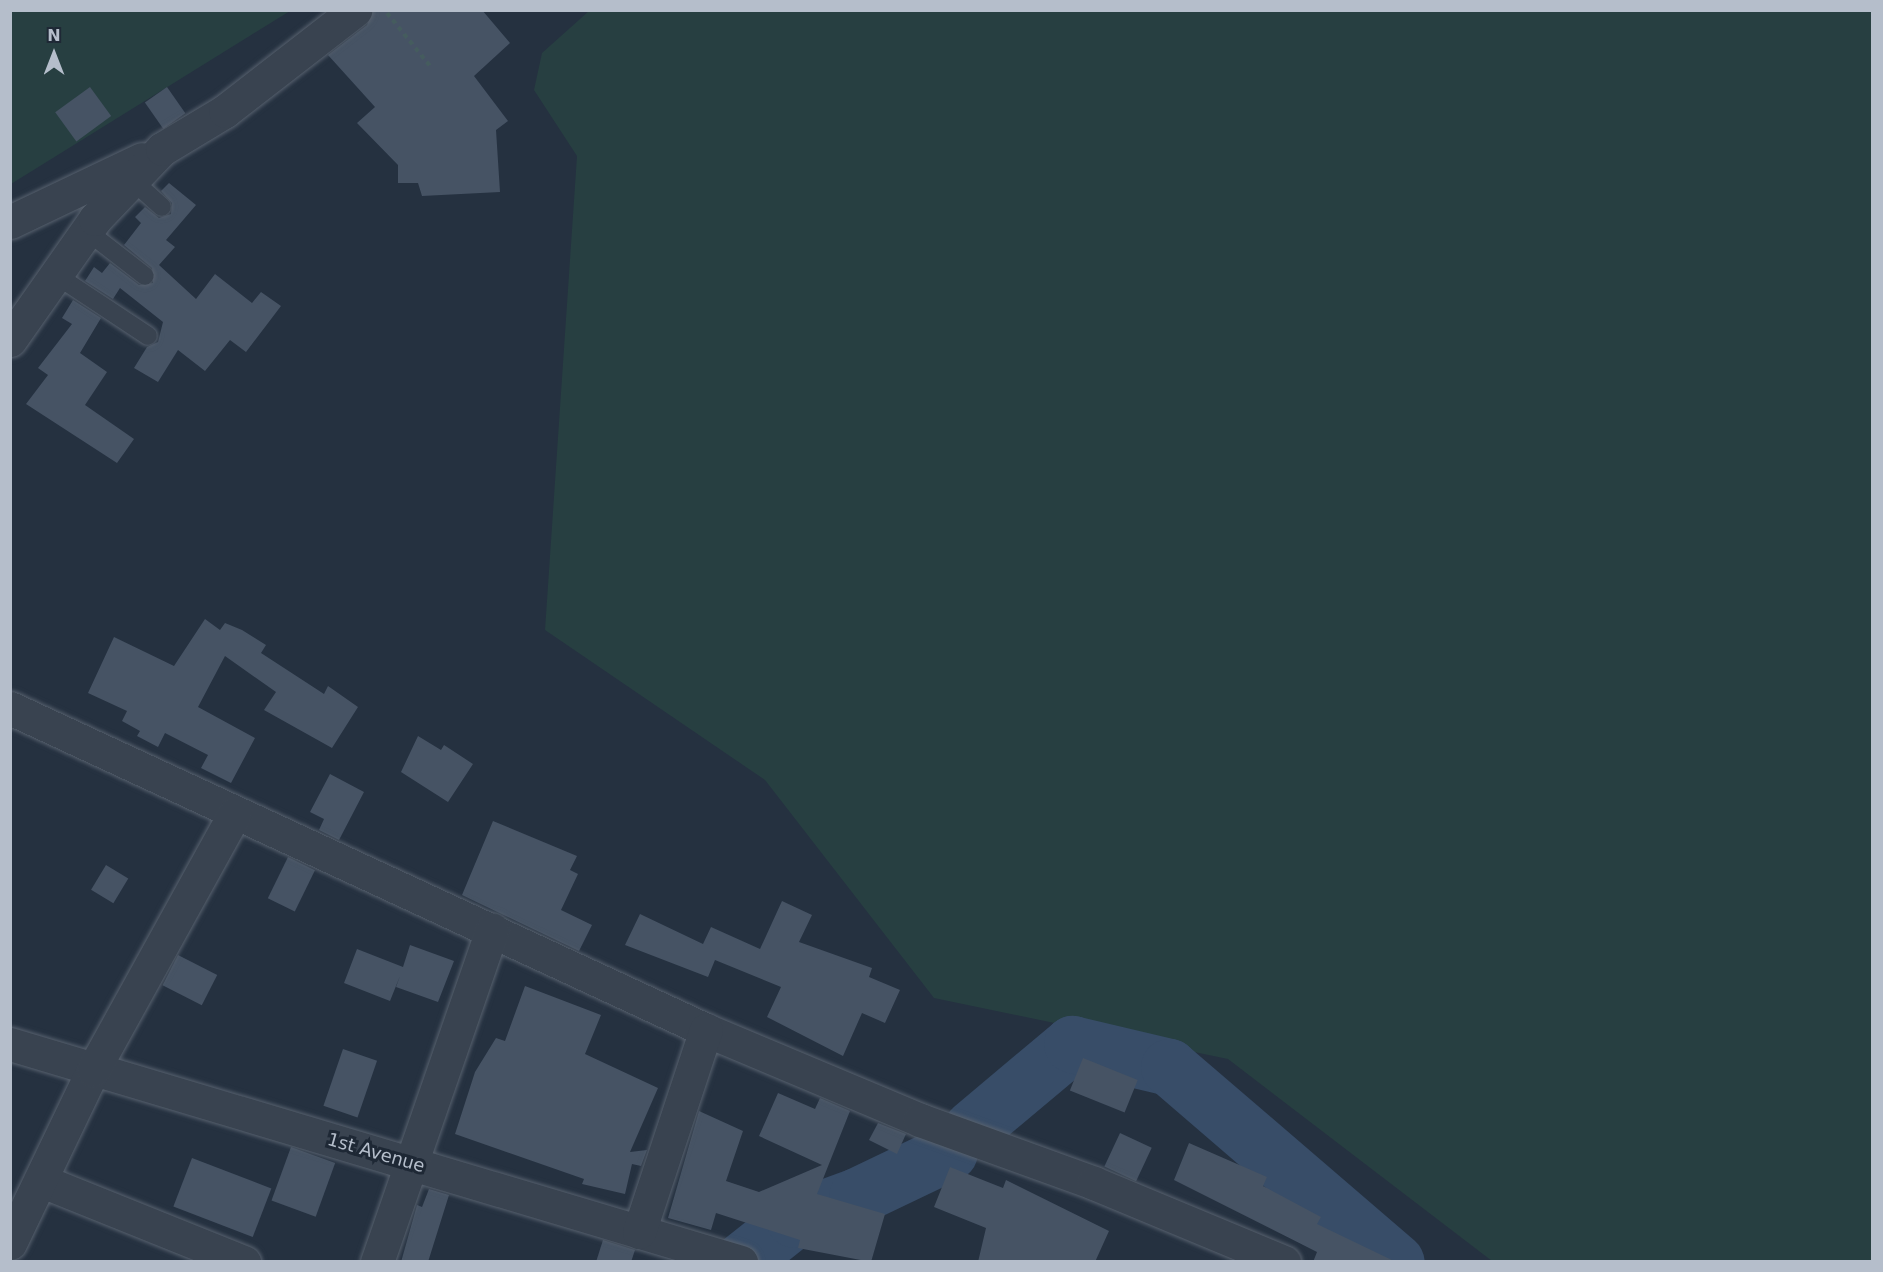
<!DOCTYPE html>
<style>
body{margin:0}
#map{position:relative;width:1883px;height:1272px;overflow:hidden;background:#253140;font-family:"DejaVu Sans",sans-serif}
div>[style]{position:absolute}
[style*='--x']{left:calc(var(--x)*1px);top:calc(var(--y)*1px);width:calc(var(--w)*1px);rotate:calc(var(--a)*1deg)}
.green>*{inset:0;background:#273f41}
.river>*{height:57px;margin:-28.5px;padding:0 28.5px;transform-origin:28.5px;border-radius:28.5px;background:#384d68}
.building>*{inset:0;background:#465364;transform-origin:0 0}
.path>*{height:4px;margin-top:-2px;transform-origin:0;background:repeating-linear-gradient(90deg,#455c5e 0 4.5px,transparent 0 9px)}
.roads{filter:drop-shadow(0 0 2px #57616e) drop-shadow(0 0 2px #57616e)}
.service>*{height:18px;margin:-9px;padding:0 9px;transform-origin:9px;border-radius:9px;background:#394350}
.minor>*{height:33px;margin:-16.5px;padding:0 16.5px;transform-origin:16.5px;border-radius:16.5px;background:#394350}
span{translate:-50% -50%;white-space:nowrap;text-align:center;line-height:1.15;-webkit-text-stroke:6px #1e2835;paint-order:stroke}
.street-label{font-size:18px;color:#b5becb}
.frame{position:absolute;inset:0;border:12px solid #b5becb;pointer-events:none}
.north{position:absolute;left:24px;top:24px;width:60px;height:60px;-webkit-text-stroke:4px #1e2835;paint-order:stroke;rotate:0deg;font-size:16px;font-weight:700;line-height:24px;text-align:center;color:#b5becb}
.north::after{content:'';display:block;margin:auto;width:21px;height:27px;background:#b5becb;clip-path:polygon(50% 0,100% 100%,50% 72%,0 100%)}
</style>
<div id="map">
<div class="green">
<i style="clip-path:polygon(11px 11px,290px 11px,11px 184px)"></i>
<i style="clip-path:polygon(589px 11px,1872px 11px,1872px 1261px,1492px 1261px,1228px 1059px,934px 998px,765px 780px,545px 630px,577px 156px,534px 90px,542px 53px)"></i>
</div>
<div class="river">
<i style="--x:972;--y:1128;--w:131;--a:-40"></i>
<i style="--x:1072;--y:1044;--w:100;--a:13.3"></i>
<i style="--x:1169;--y:1067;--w:299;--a:40.7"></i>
<i style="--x:740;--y:1262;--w:69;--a:-38.5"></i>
<i style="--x:794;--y:1219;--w:67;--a:-20.1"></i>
<i style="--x:857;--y:1196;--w:102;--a:-25.6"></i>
</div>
<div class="building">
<i style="clip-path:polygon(373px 10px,482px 10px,510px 43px,474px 76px,508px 121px,496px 130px,500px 192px,422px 196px,418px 183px,398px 183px,398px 165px,357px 123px,375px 107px,328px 55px,367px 25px)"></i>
<i style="left:90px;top:87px;width:36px;height:43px;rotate:54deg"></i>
<i style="left:167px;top:87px;width:32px;height:27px;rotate:55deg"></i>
<i style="clip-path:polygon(169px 183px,196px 205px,166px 240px,175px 247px,159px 265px,196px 299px,215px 274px,252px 303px,261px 292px,281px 306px,246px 352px,230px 340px,205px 371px,178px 350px,158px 382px,134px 368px,147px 347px,158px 342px,163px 322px,120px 288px,113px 299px,85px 281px,94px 267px,102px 273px,110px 263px,139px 285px,153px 283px,152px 268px,124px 245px,141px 223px,135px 217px,145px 207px,159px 218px,171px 214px,172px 203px,161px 191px)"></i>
<i style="clip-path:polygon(73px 300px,101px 318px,80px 353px,107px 372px,85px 405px,134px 439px,117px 463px,26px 404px,48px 375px,38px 368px,72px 324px,62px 318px)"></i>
<i style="clip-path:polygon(205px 619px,220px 630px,225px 623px,242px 630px,266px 645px,261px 653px,324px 694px,328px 686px,358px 707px,332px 748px,264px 710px,276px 692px,225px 656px,198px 707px,255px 738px,231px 783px,201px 768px,208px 755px,165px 733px,158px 747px,137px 736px,140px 731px,122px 721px,127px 711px,88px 693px,114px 637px,174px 666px)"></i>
<i style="clip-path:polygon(418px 736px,441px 750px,444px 745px,473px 764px,448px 802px,401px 772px)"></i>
<i style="clip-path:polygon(330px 774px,364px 792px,339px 840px,319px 830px,324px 819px,310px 812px)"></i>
<i style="clip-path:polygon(493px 821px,577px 856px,570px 870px,578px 874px,561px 910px,592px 925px,579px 951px,462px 895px)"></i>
<i style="left:288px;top:857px;width:30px;height:46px;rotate:26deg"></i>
<i style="left:106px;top:865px;width:26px;height:29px;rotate:31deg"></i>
<i style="clip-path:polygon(782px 901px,812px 915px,799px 942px,872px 968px,869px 977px,900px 990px,885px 1023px,862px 1013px,843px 1056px,767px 1017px,781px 987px,715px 960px,708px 977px,625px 945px,640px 914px,703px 944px,711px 927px,760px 949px)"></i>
<i style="clip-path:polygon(410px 945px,454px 961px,438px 1002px,396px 987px,400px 976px,390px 1001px,344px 983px,357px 949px,403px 967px)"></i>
<i style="left:178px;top:955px;width:44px;height:34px;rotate:27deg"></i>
<i style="clip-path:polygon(525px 986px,601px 1015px,585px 1054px,658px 1088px,630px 1152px,647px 1150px,641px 1166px,632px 1164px,625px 1194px,582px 1184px,584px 1179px,455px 1134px,475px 1072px,496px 1038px,505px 1041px)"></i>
<i style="left:343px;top:1049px;width:36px;height:60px;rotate:19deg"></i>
<i style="left:1083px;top:1058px;width:59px;height:35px;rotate:22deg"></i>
<i style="clip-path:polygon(778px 1093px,815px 1109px,820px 1098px,850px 1111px,817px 1194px,885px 1214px,871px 1262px,798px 1248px,800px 1240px,716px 1213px,711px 1230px,668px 1218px,699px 1111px,743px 1131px,726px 1181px,759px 1192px,822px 1165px,759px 1136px)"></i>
<i style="clip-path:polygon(878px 1123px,906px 1134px,897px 1154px,869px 1140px)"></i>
<i style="left:1120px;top:1133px;width:35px;height:37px;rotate:25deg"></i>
<i style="clip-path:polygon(1189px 1143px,1267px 1177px,1263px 1186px,1321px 1217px,1317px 1224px,1396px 1262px,1313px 1262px,1317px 1252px,1174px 1180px)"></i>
<i style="left:291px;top:1147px;width:47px;height:57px;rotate:20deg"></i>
<i style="left:192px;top:1158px;width:85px;height:52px;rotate:21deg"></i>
<i style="clip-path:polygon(950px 1167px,1003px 1188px,1006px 1180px,1109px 1231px,1095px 1262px,978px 1262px,986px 1228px,934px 1207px)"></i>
<i style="clip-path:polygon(429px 1189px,449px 1195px,428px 1262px,401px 1262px,417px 1205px,422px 1207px)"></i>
<i style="clip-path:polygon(603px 1240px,635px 1250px,631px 1262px,596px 1262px)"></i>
</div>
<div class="path">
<i style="--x:387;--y:13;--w:68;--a:50.9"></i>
</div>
<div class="roads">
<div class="service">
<i style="--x:132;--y:180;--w:40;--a:42"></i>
<i style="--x:87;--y:231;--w:73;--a:37.8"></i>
<i style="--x:56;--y:275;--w:110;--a:33.5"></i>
</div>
<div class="minor">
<i style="--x:10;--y:222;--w:146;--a:-25.5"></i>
<i style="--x:10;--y:340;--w:148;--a:-54.9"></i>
<i style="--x:95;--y:219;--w:97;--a:-46.3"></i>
<i style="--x:162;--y:149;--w:74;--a:-31.1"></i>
<i style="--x:225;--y:111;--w:165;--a:-37.8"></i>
<i style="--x:10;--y:708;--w:767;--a:24.83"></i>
<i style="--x:706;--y:1030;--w:232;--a:22.8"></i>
<i style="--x:920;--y:1120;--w:185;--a:19.9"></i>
<i style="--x:1094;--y:1183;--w:206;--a:22.6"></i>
<i style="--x:10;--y:1044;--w:763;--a:16.61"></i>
<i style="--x:42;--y:1181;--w:218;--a:21.9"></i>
<i style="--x:639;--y:1232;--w:213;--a:-71.7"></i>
<i style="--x:10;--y:1243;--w:192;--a:-64.4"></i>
<i style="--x:93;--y:1070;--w:294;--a:-61.1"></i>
<i style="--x:377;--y:1262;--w:352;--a:-70.9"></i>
</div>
</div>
<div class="street-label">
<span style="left:376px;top:1153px;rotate:16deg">1st Avenue</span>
</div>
<div class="frame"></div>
<div class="north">N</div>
</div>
